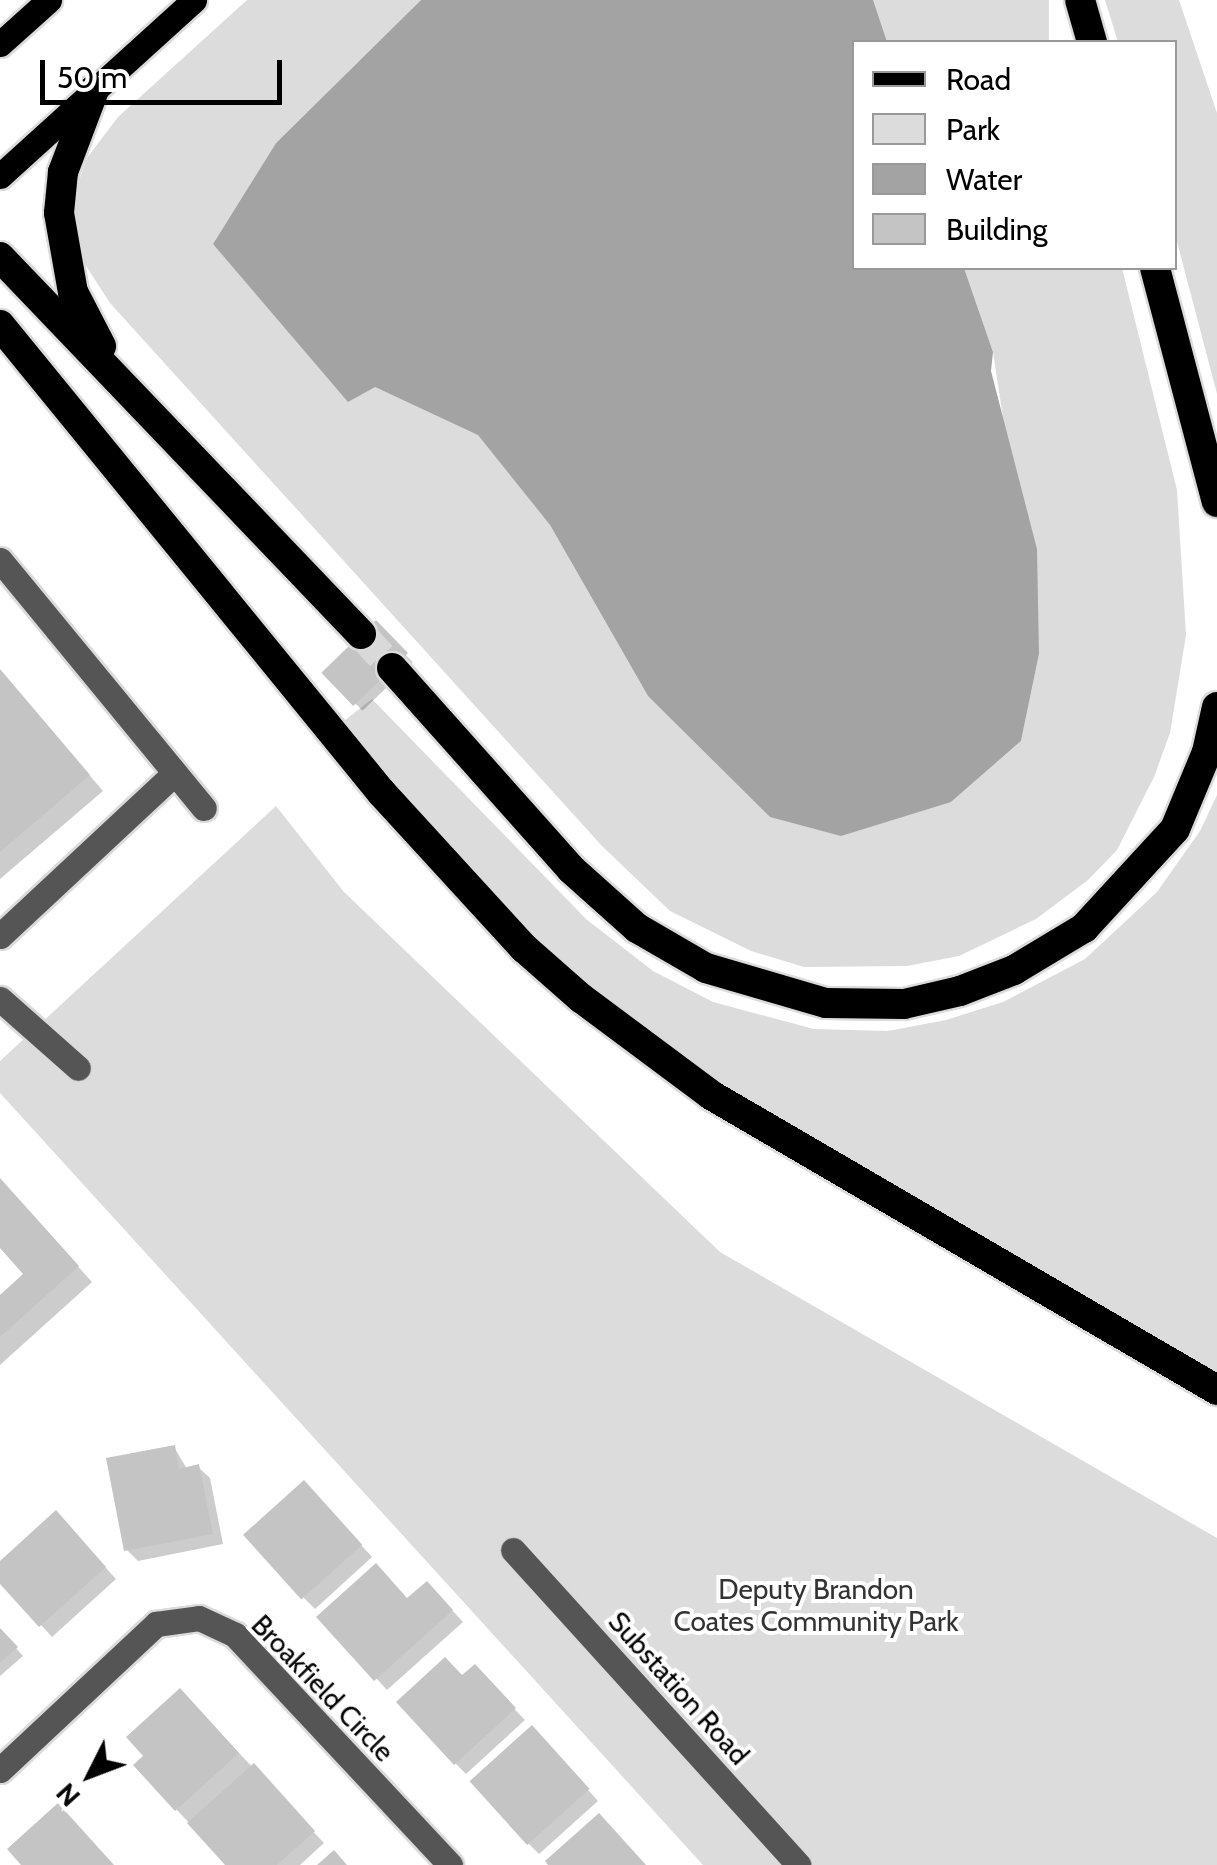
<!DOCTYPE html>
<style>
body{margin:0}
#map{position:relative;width:1217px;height:1865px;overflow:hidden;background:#fff;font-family:Cabin,sans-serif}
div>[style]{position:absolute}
.green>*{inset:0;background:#dcdcdc;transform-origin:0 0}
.water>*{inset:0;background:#a3a3a3}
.shadow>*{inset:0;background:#0003;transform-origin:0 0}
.building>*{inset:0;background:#c4c4c4;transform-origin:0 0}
.highway-tunnel>*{height:30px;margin-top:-15px;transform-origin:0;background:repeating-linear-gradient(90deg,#d9d9d9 0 30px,transparent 0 45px)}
.roads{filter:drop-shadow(2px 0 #dbdbdb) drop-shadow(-2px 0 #dbdbdb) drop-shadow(0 2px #dbdbdb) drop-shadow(0 -2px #dbdbdb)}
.minor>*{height:25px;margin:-12.5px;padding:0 12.5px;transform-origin:12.5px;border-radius:12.5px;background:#555}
.major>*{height:25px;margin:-12.5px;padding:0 12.5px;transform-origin:12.5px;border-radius:12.5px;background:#000}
.highway>*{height:30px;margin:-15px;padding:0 15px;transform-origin:15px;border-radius:15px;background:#000}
span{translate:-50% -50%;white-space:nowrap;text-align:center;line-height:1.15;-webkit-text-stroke:8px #fff;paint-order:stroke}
.park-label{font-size:28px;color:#333}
.street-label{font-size:28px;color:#000}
.legend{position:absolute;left:852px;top:40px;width:325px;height:230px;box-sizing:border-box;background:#fff;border:2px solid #999;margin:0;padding:12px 18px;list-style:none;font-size:30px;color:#000}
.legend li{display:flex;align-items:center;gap:20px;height:50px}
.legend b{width:50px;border:2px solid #999}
.north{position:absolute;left:40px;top:1725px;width:100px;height:100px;-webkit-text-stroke:8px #fff;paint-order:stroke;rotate:228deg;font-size:28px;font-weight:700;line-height:40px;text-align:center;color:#000}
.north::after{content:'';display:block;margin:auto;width:35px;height:45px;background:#000;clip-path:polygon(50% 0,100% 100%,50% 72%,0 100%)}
.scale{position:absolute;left:40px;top:60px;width:242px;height:45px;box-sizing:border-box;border:5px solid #000;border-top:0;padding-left:12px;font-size:30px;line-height:35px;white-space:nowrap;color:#000;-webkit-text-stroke:8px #fff;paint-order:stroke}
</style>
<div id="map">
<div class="green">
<i style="clip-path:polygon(247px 0,421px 0,276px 143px,213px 244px,375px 387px,478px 434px,550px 525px,648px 696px,951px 802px,1021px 741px,1039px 654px,993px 352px,964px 268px,1122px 268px,1177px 490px,1186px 635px,1170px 733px,1154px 777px,1117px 850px,1088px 880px,1036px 919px,959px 956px,907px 966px,804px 967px,751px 951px,670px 911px,602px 846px,110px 303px,79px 255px,73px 197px,87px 158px,118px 117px)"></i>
<i style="left:873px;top:0;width:176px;height:44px"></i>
<i style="clip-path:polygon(1105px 0,1179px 0,1217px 113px,1217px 394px,1175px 234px,1174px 42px,1118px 42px)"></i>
<i style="clip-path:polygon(372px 699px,586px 919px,653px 971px,713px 1002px,814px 1029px,888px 1031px,946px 1020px,1003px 1002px,1085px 959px,1157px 892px,1200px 831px,1217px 795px,1217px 1375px,751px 1104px,589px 989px,440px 838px,344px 721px)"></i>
<i style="clip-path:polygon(276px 806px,344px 892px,720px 1252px,1217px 1538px,1217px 1865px,703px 1865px,0 1093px,0 1061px)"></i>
</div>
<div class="water">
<i style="clip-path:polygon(421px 0,873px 0,887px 42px,854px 42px,854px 268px,964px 268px,993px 352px,991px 371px,1037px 549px,1039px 654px,1021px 741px,951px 802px,841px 836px,770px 817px,648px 696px,550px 525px,478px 435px,375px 387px,348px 402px,213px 244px,276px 143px)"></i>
</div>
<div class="shadow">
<i style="left:376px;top:624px;width:53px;height:70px;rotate:46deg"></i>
<i style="clip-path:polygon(0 670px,103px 791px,0 879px)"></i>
<i style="clip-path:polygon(0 1180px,92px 1282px,0 1365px,0 1299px,27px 1274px,0 1245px)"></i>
<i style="clip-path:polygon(174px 1447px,187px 1469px,198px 1467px,210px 1478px,223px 1544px,138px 1561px,127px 1550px)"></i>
<i style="clip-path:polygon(315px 1494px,372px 1557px,315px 1609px,304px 1598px)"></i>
<i style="clip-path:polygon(67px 1525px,116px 1579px,52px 1637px,0 1580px,0 1564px)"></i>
<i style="clip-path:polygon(438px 1595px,463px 1622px,387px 1690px,320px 1617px)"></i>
<i style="clip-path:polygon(0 1630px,23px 1656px,0 1676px)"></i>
<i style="clip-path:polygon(474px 1667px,525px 1720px,466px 1774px,455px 1763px,462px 1678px)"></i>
<i style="clip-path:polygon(191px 1702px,324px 1843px,300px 1865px,229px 1865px,176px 1809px)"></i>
<i style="clip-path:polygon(543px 1739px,598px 1801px,539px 1854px,528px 1843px)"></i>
</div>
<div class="building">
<i style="left:376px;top:620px;width:46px;height:76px;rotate:46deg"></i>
<i style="clip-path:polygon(0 669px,90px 775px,0 852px)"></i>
<i style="clip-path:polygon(0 1178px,79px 1266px,0 1337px,0 1295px,23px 1274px,0 1248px)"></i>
<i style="clip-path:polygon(175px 1445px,179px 1469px,199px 1464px,213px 1534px,124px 1551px,106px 1458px)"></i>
<i style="left:304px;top:1480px;width:87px;height:82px;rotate:48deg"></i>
<i style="clip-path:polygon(56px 1510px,106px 1567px,39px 1627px,0 1584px,0 1561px)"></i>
<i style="clip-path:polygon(376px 1563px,407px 1598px,427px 1581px,453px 1610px,374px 1681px,316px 1617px)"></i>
<i style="clip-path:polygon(0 1628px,18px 1647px,0 1663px)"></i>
<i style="clip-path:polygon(445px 1657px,462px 1675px,475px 1664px,516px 1708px,454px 1765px,396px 1702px)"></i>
<i style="clip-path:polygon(180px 1688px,239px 1753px,175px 1811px,133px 1765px,143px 1756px,126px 1737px)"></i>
<i style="left:532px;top:1725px;width:86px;height:84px;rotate:48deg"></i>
<i style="clip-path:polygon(254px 1763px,315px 1831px,277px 1865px,225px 1865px,187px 1823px)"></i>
<i style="clip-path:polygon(58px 1803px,114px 1865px,21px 1865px,7px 1849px)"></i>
<i style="clip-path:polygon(599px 1813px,646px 1865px,548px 1865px,545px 1861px)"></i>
<i style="clip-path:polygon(334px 1850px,347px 1865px,317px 1865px)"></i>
</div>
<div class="highway-tunnel">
<i style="left:361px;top:634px;width:46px;rotate:47.6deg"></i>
</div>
<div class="roads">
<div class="minor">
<i style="left:0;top:560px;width:321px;rotate:50.6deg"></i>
<i style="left:0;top:936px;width:239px;rotate:-43deg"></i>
<i style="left:0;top:999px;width:104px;rotate:41.5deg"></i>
<i style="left:513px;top:1550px;width:425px;rotate:47.8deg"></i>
<i style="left:0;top:1770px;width:214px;rotate:-43.1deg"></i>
<i style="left:156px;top:1624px;width:43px;rotate:-7.9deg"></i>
<i style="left:199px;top:1618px;width:40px;rotate:25deg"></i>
<i style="left:235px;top:1635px;width:315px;rotate:46.9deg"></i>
</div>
<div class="major">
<i style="left:0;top:44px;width:66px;rotate:-41.9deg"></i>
<i style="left:0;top:176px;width:262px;rotate:-42.2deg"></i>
</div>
<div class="highway">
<i style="left:1080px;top:0;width:44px;rotate:74.1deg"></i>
<i style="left:94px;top:90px;width:88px;rotate:110.7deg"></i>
<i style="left:63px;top:172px;width:41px;rotate:95.6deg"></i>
<i style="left:59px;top:213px;width:80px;rotate:80deg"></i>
<i style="left:73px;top:292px;width:61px;rotate:62.6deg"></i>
<i style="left:0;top:257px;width:522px;rotate:46.24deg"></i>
<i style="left:1155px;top:268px;width:242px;rotate:75.2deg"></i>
<i style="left:0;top:325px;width:603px;rotate:50.79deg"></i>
<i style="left:381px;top:792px;width:212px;rotate:47.5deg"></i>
<i style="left:524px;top:948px;width:76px;rotate:41.3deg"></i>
<i style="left:581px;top:998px;width:162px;rotate:36.7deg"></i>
<i style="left:711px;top:1095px;width:586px;rotate:30.24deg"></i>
<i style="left:392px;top:668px;width:269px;rotate:48.3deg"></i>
<i style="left:571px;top:869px;width:89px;rotate:41.8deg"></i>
<i style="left:637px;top:928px;width:80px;rotate:30.1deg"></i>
<i style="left:706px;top:968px;width:125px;rotate:16.3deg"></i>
<i style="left:826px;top:1003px;width:78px;rotate:0.7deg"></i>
<i style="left:904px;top:1004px;width:57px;rotate:-13.1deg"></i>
<i style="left:960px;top:991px;width:58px;rotate:-21.3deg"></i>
<i style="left:1014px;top:970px;width:82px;rotate:-31deg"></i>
<i style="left:1084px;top:928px;width:134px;rotate:-47.4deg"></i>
<i style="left:1175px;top:829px;width:83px;rotate:-67.4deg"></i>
<i style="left:1207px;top:752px;width:46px;rotate:-77.5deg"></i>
</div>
</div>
<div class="park-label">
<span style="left:816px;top:1605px">Deputy Brandon<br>Coates Community Park</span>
</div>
<div class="street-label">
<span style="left:323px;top:1688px;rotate:46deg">Broakfield Circle</span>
<span style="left:679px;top:1688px;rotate:48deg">Substation Road</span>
</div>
<ul class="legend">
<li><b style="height:12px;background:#000"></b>Road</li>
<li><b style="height:28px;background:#dcdcdc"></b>Park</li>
<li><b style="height:28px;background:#a3a3a3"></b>Water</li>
<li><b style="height:28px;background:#c4c4c4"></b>Building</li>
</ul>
<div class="north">N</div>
<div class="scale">50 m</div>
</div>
